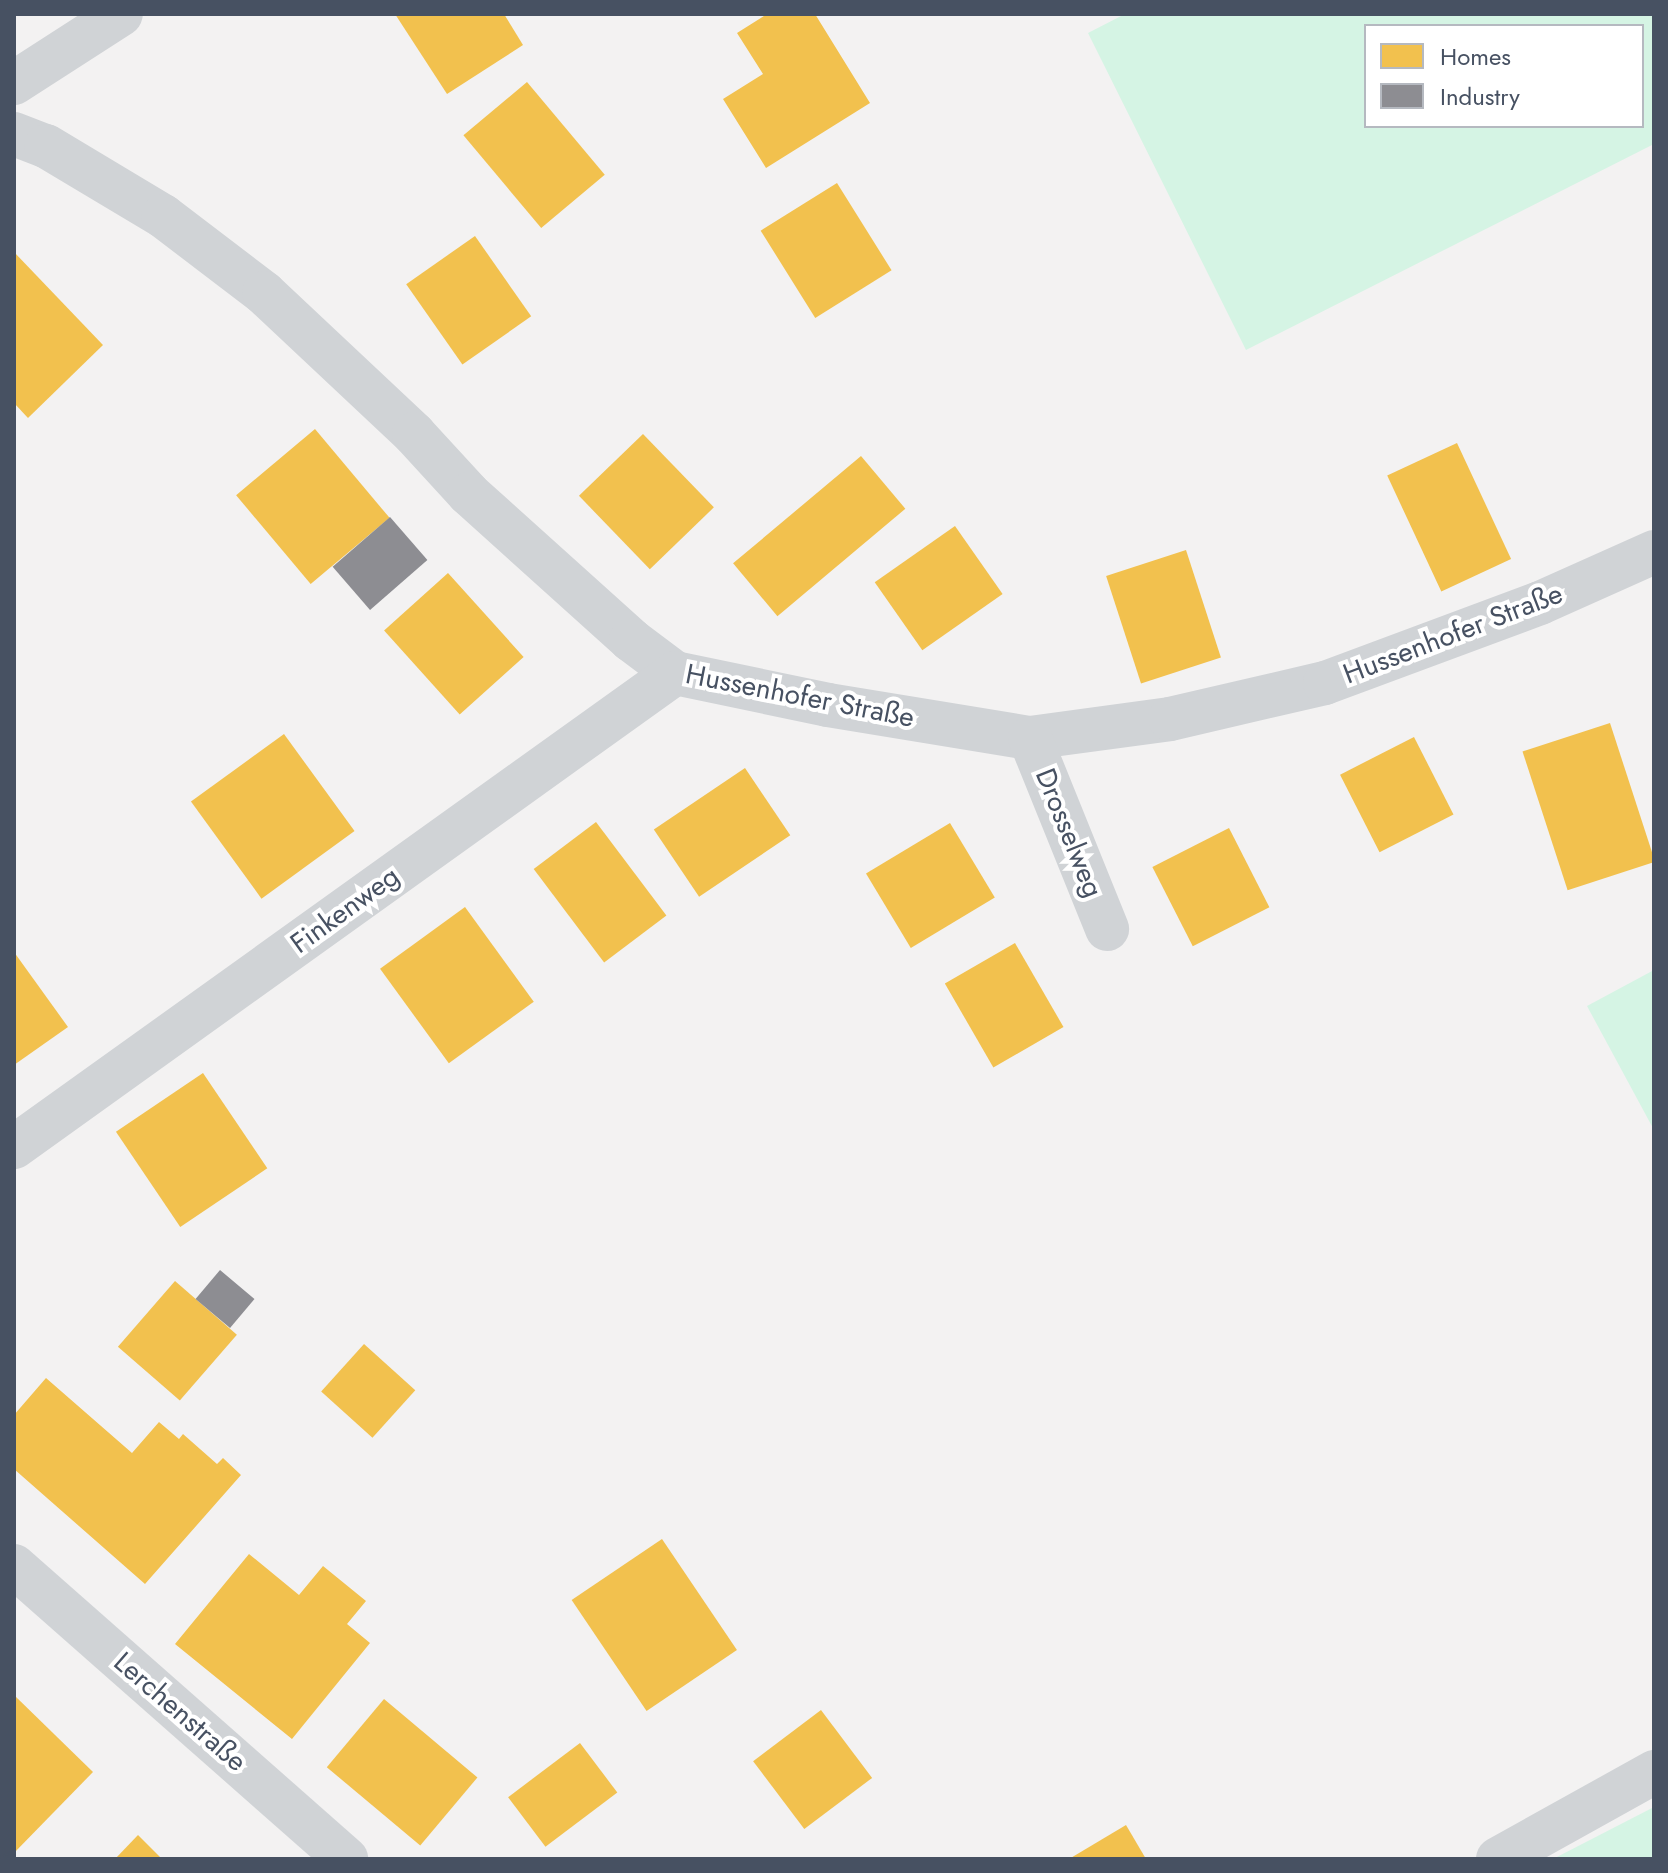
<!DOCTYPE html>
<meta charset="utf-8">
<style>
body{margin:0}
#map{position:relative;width:1668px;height:1873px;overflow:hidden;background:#f3f2f2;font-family:Jost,sans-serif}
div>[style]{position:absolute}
.green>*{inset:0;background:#d5f4e4}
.homes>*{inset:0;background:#f2c14e;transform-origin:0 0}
.industry>*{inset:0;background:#8d8d92;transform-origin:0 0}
.minor>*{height:44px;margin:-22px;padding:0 22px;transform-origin:22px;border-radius:22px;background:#d0d3d6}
span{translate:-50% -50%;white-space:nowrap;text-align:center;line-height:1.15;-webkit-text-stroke:8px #fff;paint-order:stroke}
.street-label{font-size:28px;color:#475162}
.frame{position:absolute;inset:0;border:16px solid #475162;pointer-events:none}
.legend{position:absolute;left:1364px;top:24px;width:280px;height:104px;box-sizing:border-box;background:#fff;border:2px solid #b5b9c0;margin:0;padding:10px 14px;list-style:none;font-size:24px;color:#475162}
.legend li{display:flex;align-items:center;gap:16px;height:40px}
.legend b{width:40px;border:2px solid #b5b9c0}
</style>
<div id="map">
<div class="green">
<i style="clip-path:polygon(evenodd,1125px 14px,1654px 14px,1654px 144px,1246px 350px,1088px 33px,1125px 14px,1366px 26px,1642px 26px,1642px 126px,1366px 126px,1366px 26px)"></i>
<i style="clip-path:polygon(1654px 970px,1654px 1130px,1587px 1006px)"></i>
<i style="clip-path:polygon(1654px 1807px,1654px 1859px,1553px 1859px)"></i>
</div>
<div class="homes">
<i style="clip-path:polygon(395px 14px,504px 14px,523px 45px,447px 94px)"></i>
<i style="clip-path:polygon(767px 14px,815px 14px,870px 103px,766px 168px,723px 99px,763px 74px,737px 33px)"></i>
<i style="left:527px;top:82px;width:121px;height:83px;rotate:50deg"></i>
<i style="left:837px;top:183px;width:103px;height:90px;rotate:58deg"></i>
<i style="left:475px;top:236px;width:98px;height:84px;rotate:55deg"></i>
<i style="clip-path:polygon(14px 252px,103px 345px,28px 418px,14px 403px)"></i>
<i style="left:315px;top:429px;width:116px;height:103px;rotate:50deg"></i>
<i style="left:643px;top:434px;width:102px;height:89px;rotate:46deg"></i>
<i style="left:1457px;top:443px;width:128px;height:77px;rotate:65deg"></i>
<i style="left:861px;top:456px;width:69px;height:167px;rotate:50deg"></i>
<i style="left:955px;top:526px;width:83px;height:98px;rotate:55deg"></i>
<i style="left:1186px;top:550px;width:113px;height:84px;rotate:72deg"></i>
<i style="left:448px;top:573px;width:113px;height:86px;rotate:48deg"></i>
<i style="left:1610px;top:723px;width:146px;height:92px;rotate:72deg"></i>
<i style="left:284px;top:734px;width:120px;height:115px;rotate:54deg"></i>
<i style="left:1414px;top:737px;width:87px;height:83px;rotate:63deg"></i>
<i style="left:745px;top:768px;width:81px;height:110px;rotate:56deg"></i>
<i style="left:596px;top:822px;width:117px;height:78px;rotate:53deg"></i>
<i style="left:950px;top:823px;width:87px;height:98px;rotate:59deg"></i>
<i style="left:1229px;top:828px;width:89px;height:86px;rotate:63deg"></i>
<i style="left:465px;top:907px;width:117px;height:105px;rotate:54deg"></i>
<i style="left:1015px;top:943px;width:97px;height:81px;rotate:60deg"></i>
<i style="clip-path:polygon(14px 952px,68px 1027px,14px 1065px)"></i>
<i style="left:203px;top:1073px;width:115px;height:105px;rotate:56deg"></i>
<i style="left:175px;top:1281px;width:82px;height:87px;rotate:41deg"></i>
<i style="left:364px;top:1344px;width:69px;height:64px;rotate:42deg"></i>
<i style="clip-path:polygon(46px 1378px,132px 1453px,159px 1422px,179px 1439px,183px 1434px,217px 1464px,223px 1458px,241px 1475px,145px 1584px,14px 1469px,14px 1415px)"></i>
<i style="left:662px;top:1539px;width:134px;height:109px;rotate:56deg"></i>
<i style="clip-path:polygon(249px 1554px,299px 1595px,323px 1566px,366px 1601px,347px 1624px,370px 1643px,292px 1739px,175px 1644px)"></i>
<i style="clip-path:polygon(14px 1695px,93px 1772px,14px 1853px)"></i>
<i style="left:384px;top:1699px;width:122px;height:89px;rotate:40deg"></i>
<i style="left:821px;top:1710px;width:85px;height:85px;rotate:53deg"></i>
<i style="left:580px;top:1743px;width:62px;height:90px;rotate:53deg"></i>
<i style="clip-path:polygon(1126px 1825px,1146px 1859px,1069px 1859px)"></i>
<i style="clip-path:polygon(138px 1835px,162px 1859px,115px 1859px)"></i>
</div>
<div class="industry">
<i style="left:390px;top:517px;width:57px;height:76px;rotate:49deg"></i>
<i style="left:220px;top:1270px;width:45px;height:38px;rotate:40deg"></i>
</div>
<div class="minor">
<i style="left:14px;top:83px;width:127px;rotate:-32.8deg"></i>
<i style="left:14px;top:134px;width:34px;rotate:21deg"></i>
<i style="left:46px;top:146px;width:136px;rotate:30.9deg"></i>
<i style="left:163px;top:216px;width:127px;rotate:37.3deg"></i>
<i style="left:264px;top:293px;width:206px;rotate:43.2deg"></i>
<i style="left:414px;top:434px;width:81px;rotate:47.5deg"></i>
<i style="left:469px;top:494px;width:218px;rotate:42deg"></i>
<i style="left:631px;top:640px;width:55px;rotate:36.9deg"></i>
<i style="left:675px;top:673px;width:156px;rotate:11.8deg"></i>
<i style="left:828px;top:705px;width:205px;rotate:9.3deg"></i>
<i style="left:1030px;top:738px;width:141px;rotate:-7.7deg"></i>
<i style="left:1170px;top:719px;width:159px;rotate:-13.1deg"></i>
<i style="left:1325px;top:683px;width:229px;rotate:-20.4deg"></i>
<i style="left:1540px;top:603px;width:125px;rotate:-24.1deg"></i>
<i style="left:1030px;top:738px;width:206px;rotate:68deg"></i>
<i style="left:14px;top:1147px;width:813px;rotate:-35.64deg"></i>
<i style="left:14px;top:1566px;width:443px;rotate:41.4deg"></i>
<i style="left:1498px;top:1859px;width:179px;rotate:-29.1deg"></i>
</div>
<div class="street-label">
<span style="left:1453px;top:634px;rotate:-21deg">Hussenhofer Straße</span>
<span style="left:800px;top:696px;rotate:11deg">Hussenhofer Straße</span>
<span style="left:1069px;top:833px;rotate:68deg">Drosselweg</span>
<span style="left:345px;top:910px;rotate:-36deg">Finkenweg</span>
<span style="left:180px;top:1712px;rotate:41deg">Lerchenstraße</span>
</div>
<div class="frame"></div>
<ul class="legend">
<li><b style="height:22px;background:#f2c14e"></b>Homes</li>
<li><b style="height:22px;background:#8d8d92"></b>Industry</li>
</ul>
</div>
